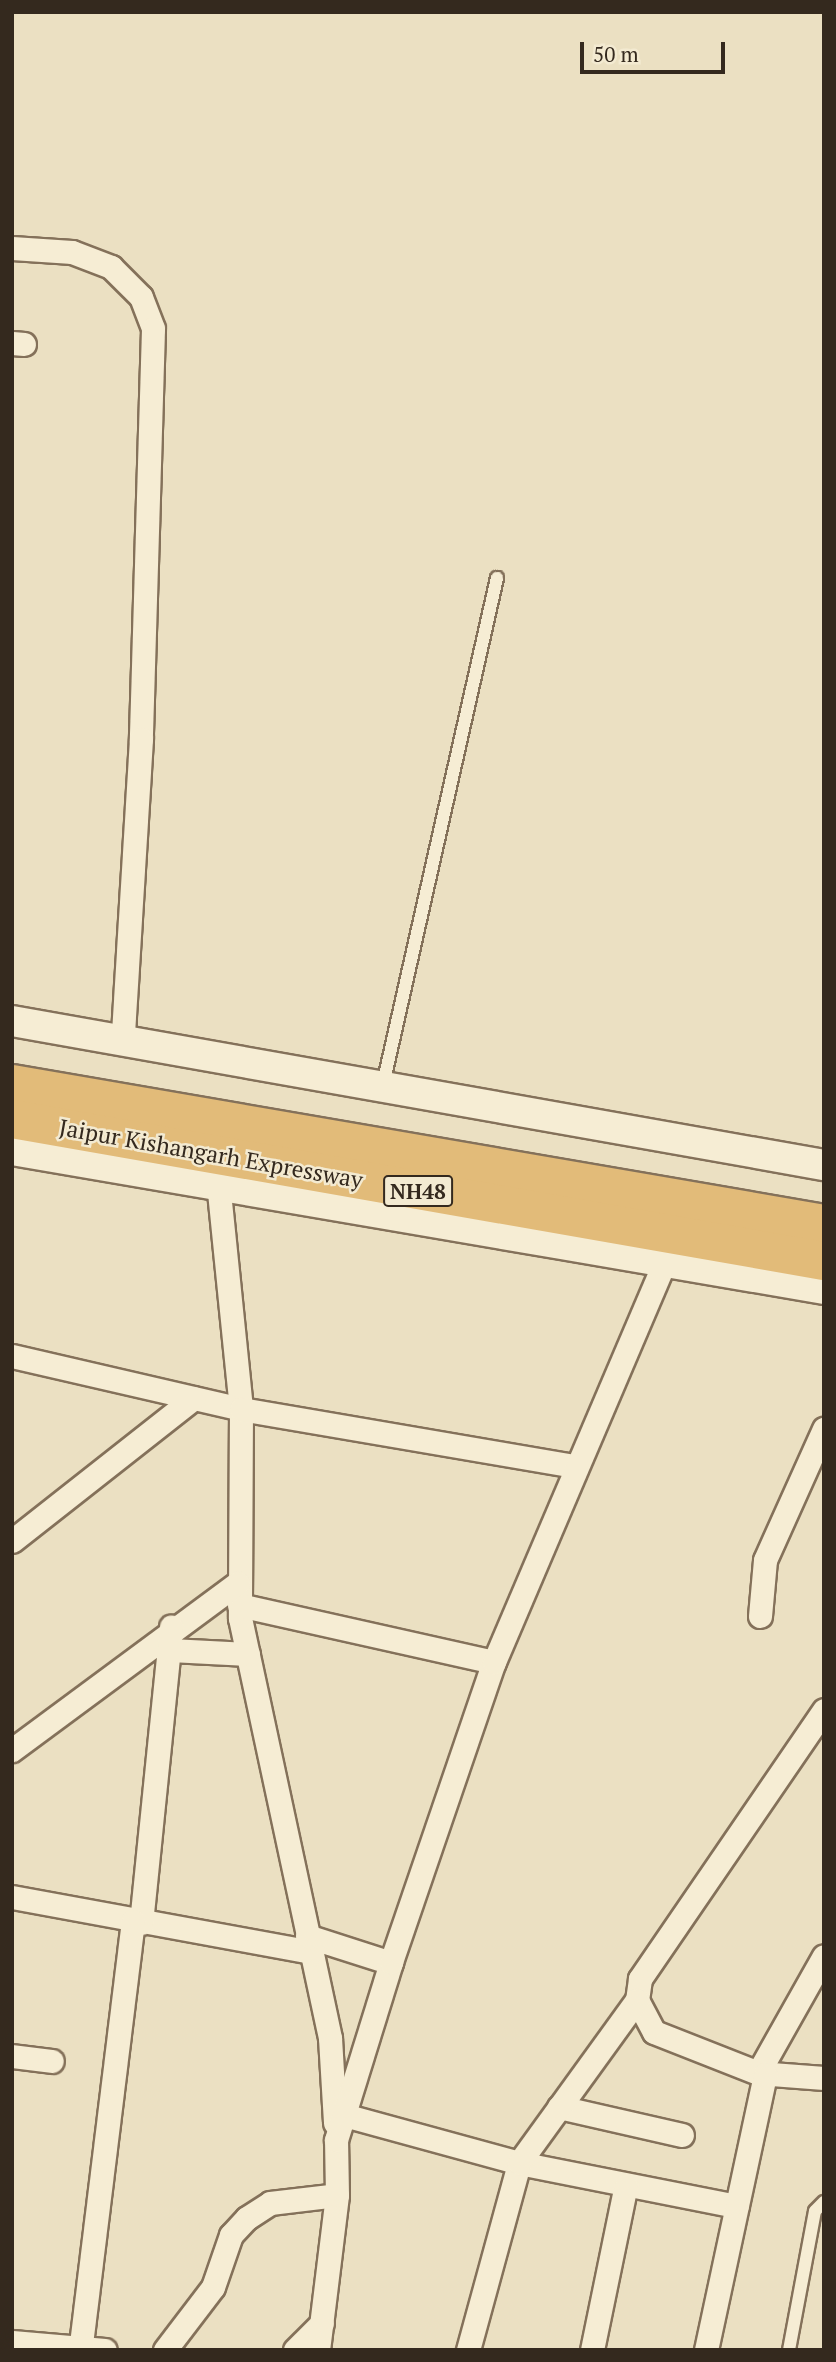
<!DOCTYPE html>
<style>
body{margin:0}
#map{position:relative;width:836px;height:2362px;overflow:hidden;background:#ebe0c2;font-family:"PT Serif",serif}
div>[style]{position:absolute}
.roads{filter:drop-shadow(2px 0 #84715a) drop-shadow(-2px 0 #84715a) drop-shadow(0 2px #84715a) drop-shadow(0 -2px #84715a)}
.service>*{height:12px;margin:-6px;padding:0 6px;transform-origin:6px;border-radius:6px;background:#f6edd4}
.minor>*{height:23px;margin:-11.5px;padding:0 11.5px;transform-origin:11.5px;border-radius:11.5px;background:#f6edd4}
.tertiary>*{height:30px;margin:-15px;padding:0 15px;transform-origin:15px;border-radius:15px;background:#f6edd4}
.trunk>*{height:38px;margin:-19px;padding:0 19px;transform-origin:19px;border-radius:19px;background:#e2bb79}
span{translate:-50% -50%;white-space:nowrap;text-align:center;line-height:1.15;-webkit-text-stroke:5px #f3ead1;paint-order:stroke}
.shield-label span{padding:2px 5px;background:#f3ead1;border:2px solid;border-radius:5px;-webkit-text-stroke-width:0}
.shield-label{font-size:21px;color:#34291e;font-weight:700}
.street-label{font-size:23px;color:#34291e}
.frame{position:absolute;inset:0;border:14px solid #34291e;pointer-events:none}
.scale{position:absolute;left:580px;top:42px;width:145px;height:32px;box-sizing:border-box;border:4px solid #34291e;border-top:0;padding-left:9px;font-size:21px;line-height:24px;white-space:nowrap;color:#34291e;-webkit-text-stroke:5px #f3ead1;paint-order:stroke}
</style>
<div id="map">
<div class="roads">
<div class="service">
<i style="left:382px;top:1089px;width:524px;rotate:-77.32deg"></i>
<i style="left:789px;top:2350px;width:141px;rotate:-79.4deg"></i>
<i style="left:815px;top:2211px;width:13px;rotate:-45deg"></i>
</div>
<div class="minor">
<i style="left:12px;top:248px;width:60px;rotate:3.8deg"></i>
<i style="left:72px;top:252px;width:42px;rotate:21deg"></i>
<i style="left:111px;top:267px;width:42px;rotate:45deg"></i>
<i style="left:141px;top:297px;width:34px;rotate:69deg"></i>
<i style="left:153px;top:329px;width:410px;rotate:91.7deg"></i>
<i style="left:141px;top:739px;width:299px;rotate:93.5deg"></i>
<i style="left:12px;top:343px;width:12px;rotate:5deg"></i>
<i style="left:218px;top:1182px;width:228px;rotate:84.2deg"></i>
<i style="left:241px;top:1409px;width:209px;rotate:90.3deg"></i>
<i style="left:240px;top:1618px;width:430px;rotate:77.9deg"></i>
<i style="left:330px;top:2038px;width:85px;rotate:86.6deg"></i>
<i style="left:12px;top:1356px;width:235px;rotate:13deg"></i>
<i style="left:241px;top:1409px;width:340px;rotate:9.7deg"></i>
<i style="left:12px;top:1541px;width:231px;rotate:-38.2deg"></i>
<i style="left:239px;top:1605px;width:261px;rotate:12.6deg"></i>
<i style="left:760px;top:1616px;width:56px;rotate:-84.9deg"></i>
<i style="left:765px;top:1560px;width:144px;rotate:-65.8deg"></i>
<i style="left:170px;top:1650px;width:78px;rotate:2.9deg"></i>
<i style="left:824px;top:1710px;width:326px;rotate:124.4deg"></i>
<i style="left:640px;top:1979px;width:21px;rotate:98deg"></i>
<i style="left:637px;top:2000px;width:36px;rotate:62deg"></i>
<i style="left:654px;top:2032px;width:112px;rotate:21.5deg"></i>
<i style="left:758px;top:2073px;width:66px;rotate:4.3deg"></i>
<i style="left:12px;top:1750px;width:281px;rotate:-36.5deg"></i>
<i style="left:12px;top:1897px;width:304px;rotate:10.4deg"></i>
<i style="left:141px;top:1923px;width:298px;rotate:-84.2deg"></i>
<i style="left:307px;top:1936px;width:88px;rotate:17.8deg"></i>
<i style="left:12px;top:2056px;width:40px;rotate:7.1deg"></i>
<i style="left:758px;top:2073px;width:134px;rotate:-60.6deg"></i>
<i style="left:559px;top:2107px;width:126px;rotate:12.8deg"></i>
<i style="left:344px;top:2115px;width:181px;rotate:15.3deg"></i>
<i style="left:519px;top:2163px;width:222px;rotate:11.2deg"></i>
<i style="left:12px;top:2342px;width:93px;rotate:4.9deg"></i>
<i style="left:81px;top:2344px;width:426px;rotate:-83deg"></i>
<i style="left:165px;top:2350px;width:79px;rotate:-52.7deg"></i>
<i style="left:213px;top:2287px;width:55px;rotate:-70.9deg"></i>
<i style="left:231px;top:2235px;width:23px;rotate:-47deg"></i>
<i style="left:247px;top:2218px;width:27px;rotate:-33deg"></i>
<i style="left:270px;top:2203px;width:67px;rotate:-6.8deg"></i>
<i style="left:295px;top:2350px;width:38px;rotate:-45deg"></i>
<i style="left:318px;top:2350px;width:156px;rotate:-83deg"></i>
<i style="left:337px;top:2195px;width:55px;rotate:-91deg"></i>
<i style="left:336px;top:2140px;width:186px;rotate:-72.8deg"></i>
<i style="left:391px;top:1962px;width:317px;rotate:-71.1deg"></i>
<i style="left:494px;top:1662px;width:435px;rotate:-66.9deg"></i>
<i style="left:468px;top:2350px;width:194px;rotate:-74.7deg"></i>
<i style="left:519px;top:2163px;width:201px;rotate:-54.1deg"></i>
<i style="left:592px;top:2350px;width:168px;rotate:-78.4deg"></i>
<i style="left:706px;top:2350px;width:282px;rotate:-77.9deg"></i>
</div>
<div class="tertiary">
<i style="left:12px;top:1021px;width:825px;rotate:10.06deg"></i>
<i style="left:12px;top:1150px;width:824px;rotate:9.71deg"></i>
</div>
<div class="trunk">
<i style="left:12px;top:1084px;width:824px;rotate:9.78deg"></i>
<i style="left:12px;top:1119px;width:824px;rotate:9.92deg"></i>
</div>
</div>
<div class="shield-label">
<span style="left:418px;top:1191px">NH48</span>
</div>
<div class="street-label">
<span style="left:211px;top:1154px;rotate:10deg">Jaipur Kishangarh Expressway</span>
</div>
<div class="frame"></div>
<div class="scale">50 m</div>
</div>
